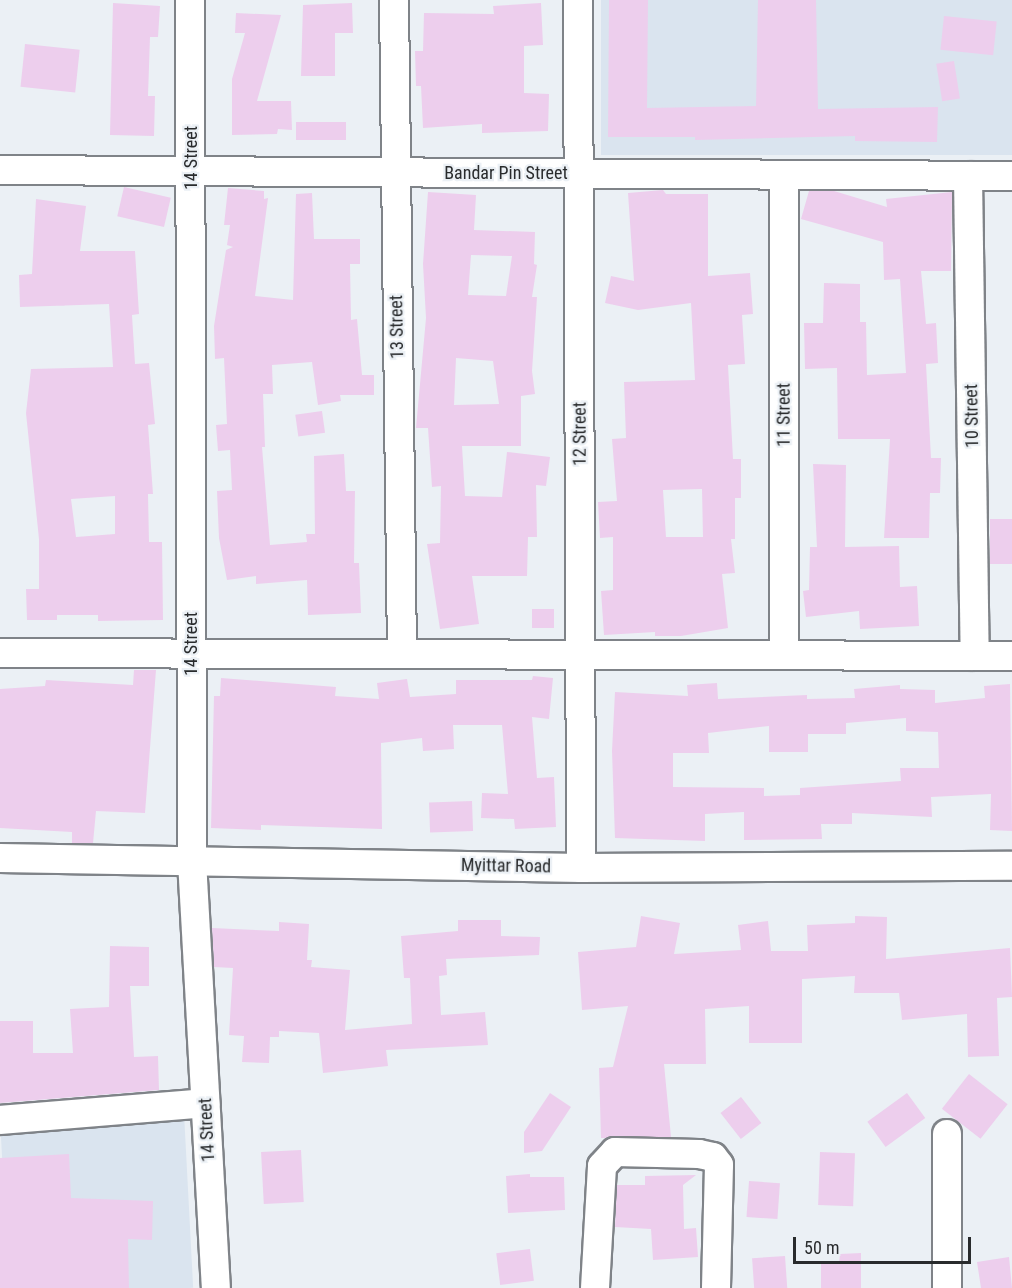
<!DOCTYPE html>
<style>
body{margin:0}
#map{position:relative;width:1012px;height:1288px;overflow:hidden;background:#ebf0f5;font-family:"Roboto Condensed",sans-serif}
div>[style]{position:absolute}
.built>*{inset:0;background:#dae4ef;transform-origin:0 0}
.building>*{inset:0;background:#edceed;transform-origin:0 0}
.roads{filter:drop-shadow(2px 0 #7f8388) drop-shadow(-2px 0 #7f8388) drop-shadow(0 2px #7f8388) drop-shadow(0 -2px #7f8388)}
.minor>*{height:28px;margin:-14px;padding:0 14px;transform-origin:14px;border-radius:14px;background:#fff}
span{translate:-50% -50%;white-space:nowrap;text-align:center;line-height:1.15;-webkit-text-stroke:4.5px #ebf0f5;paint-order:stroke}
.street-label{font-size:18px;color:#292b2d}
.scale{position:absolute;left:793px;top:1237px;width:178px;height:27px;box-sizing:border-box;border:3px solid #292b2d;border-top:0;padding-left:8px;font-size:18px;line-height:21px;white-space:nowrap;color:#292b2d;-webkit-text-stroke:4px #ebf0f5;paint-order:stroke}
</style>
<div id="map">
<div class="built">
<i style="left:601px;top:0;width:411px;height:155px"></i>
<i style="left:184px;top:1113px;width:175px;height:184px;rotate:87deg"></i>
</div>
<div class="building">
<i style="clip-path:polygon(609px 0,648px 0,647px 108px,756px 106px,758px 0,816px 0,818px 109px,938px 107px,937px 142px,855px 141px,855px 136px,695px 140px,695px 137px,608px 137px)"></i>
<i style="clip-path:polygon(113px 3px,160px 6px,158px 37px,150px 37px,148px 96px,155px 96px,154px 136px,110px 135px)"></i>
<i style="clip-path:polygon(352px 3px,353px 33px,335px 33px,335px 76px,301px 76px,303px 5px)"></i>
<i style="clip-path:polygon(541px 3px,543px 45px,524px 46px,524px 93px,549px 94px,548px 131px,482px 133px,482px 124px,423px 128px,421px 86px,416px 86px,415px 51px,423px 51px,424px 13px,494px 14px,493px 6px)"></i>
<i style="clip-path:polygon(236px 13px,281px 15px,257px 101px,291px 101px,292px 130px,278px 129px,277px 134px,232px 135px,232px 79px,245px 33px,235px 33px)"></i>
<i style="left:944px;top:16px;width:53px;height:34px;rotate:6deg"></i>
<i style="left:25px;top:44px;width:55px;height:43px;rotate:6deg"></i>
<i style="left:954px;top:61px;width:38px;height:18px;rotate:81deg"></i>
<i style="left:346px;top:122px;width:18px;height:50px;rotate:90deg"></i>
<i style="left:124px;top:187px;width:48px;height:30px;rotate:13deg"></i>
<i style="clip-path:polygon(228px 188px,264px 191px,264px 199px,268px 198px,255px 296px,293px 300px,296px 194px,312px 193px,314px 239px,360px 239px,360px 264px,350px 264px,351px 320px,357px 319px,362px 375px,374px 375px,374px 395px,340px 395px,341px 401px,318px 405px,312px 362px,272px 365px,273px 394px,263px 394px,265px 447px,262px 447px,270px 545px,307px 542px,306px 534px,315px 534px,314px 456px,344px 454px,346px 491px,355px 491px,354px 563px,359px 563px,361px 613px,308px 615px,307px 580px,256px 584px,256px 576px,227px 580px,219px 538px,217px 491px,232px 490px,230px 450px,218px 451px,216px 425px,227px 424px,224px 358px,215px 359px,214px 326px,226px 250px,233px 247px,227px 245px,230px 225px,224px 225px)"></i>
<i style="clip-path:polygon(evenodd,663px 190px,666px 194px,708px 194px,708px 276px,750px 273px,753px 314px,742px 315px,745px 364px,728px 365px,733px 459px,741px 459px,741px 498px,735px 498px,735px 539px,731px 539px,735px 573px,722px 574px,728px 628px,681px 636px,655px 636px,655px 632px,604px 635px,601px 591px,613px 590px,613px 537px,600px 538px,598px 502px,617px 501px,612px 439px,626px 438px,624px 382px,695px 380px,691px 303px,638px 310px,605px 303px,611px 276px,634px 281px,628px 193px,663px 190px,702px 489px,703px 537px,666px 537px,663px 490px,702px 489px)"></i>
<i style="clip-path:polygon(809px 191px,834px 191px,887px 207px,886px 199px,952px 192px,951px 271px,921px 271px,926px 324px,936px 323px,938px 363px,926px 364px,931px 458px,941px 458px,940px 493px,930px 493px,929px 538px,884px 538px,890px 439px,838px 439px,837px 368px,805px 369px,804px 323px,823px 323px,824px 283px,860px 284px,860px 322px,866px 322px,867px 375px,906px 373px,900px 279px,884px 280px,883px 242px,801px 219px)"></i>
<i style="clip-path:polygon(evenodd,428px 192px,476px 195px,474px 230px,535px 232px,534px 264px,537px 265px,532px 297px,537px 297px,532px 371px,535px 394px,521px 396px,521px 446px,462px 446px,465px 496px,502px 497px,507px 452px,550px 457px,546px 486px,536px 485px,537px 537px,528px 537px,527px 576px,472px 576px,479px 624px,440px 629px,427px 544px,440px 543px,441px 486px,432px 487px,428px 428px,416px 428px,426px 318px,423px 264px,428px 192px,471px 255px,512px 256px,506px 296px,468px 295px,471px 255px,428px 192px,456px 358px,493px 361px,499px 404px,454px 405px,456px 358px)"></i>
<i style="clip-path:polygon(evenodd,36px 199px,86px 206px,80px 251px,135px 251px,139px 314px,132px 315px,135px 364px,149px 363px,155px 424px,148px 425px,153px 494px,148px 494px,149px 542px,162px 542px,163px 620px,98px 621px,98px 615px,57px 615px,57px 620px,27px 620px,26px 589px,39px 589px,39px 539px,26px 413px,31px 369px,113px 367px,109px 304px,20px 307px,19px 275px,32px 274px,36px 199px,115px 496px,115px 534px,76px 537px,71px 499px,115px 496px)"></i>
<i style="left:322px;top:411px;width:22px;height:27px;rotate:82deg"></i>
<i style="clip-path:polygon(813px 464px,846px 465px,845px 547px,899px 546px,900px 587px,917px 586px,919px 626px,860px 629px,859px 611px,806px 617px,803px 591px,809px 590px,810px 547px,817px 547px)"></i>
<i style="left:1012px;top:519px;width:45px;height:22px;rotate:90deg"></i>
<i style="left:554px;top:609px;width:19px;height:22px;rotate:90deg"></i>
<i style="clip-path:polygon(134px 670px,156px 670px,145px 813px,96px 811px,93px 843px,72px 843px,72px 832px,0 828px,0 689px,45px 686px,46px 680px,133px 685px)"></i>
<i style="clip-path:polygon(533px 676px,553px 678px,549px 719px,532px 717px,537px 778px,554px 777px,556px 827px,515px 829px,514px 819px,481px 818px,482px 793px,508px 794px,502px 725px,453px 725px,454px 749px,423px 751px,422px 738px,381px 743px,382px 829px,261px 825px,261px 830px,211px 828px,214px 696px,220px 696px,221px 678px,336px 687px,335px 696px,379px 699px,377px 683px,407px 679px,410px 697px,456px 694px,456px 680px,532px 680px)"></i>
<i style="clip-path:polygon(evenodd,717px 683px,718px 699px,807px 695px,807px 699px,855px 698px,854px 689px,900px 685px,900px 689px,935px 690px,935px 703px,985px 698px,984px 686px,1010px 684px,1012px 831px,990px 830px,991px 794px,931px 797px,932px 817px,852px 813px,852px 824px,821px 824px,822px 839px,744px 840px,744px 812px,705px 814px,705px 841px,615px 838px,612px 751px,615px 692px,688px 696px,687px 685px,717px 683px,906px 718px,906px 731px,938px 732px,939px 768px,900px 768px,901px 781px,800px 788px,800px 795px,764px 796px,764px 788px,673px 787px,673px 753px,709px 753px,708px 733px,769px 726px,769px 752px,808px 752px,808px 734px,846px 734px,846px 723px,906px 718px)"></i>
<i style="left:472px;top:801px;width:30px;height:43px;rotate:88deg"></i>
<i style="clip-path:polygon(641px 916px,680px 923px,674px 954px,741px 950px,738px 925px,768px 921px,771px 951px,808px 951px,807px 925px,855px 923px,855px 916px,887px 917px,886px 959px,1010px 948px,1012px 997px,997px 998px,999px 1056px,968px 1057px,967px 1014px,902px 1020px,899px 993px,854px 993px,855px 976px,802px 979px,802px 1043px,749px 1043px,749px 1006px,705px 1009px,706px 1064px,664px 1064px,671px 1137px,601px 1138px,599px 1068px,613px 1067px,628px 1006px,582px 1010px,578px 952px,636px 947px)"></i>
<i style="clip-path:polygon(458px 920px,501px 920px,501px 936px,540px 937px,539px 955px,446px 959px,447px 975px,439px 976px,441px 1015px,485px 1012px,488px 1045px,386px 1050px,388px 1066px,323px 1073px,319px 1033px,279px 1031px,279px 1037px,270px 1037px,269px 1063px,242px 1062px,244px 1036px,229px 1035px,233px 968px,214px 967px,212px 928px,279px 931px,279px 922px,309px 924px,307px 960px,312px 960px,311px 967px,350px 970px,345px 1030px,412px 1024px,410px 978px,404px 978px,401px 936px,458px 931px)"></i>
<i style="clip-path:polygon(110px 946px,149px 947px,149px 986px,130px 986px,134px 1057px,158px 1056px,159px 1090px,0 1103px,0 1021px,33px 1021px,33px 1053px,73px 1053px,70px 1009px,109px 1007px)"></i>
<i style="left:969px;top:1074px;width:49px;height:44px;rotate:38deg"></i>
<i style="clip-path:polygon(550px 1093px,571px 1107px,542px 1151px,524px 1153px,524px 1132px)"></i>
<i style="left:907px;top:1093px;width:31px;height:49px;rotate:54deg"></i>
<i style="left:741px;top:1097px;width:33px;height:26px;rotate:52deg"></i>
<i style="left:301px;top:1150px;width:52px;height:40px;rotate:87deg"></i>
<i style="left:820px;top:1152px;width:35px;height:53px;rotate:2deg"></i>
<i style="clip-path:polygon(69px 1154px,71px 1198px,153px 1201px,152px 1240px,128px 1239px,129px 1288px,0 1288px,0 1158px)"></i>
<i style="clip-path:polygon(530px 1174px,530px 1177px,564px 1177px,565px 1210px,508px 1213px,506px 1176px)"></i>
<i style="clip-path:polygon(696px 1175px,683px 1185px,684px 1229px,696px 1228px,698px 1257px,653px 1260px,651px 1229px,615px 1227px,617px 1185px,645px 1185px,645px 1176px)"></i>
<i style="left:749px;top:1181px;width:31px;height:36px;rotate:4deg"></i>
<i style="left:530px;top:1249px;width:32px;height:34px;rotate:83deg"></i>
<i style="clip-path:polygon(861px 1253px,861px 1288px,821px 1288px,821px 1263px,839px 1263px,840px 1254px)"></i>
<i style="left:785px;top:1256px;width:32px;height:33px;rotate:86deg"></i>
<i style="clip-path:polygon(1009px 1257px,1012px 1288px,981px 1288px,977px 1262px)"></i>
</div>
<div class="roads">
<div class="minor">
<i style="left:190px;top:0;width:861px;rotate:89.87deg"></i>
<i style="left:192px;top:861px;width:428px;rotate:86.8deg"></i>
<i style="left:394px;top:0;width:654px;rotate:89.3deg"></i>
<i style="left:578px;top:0;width:868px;rotate:89.8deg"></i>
<i style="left:0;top:170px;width:1012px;rotate:0.34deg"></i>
<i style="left:784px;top:175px;width:480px;rotate:90deg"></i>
<i style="left:968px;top:176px;width:480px;rotate:89.2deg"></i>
<i style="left:0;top:653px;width:1012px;rotate:0.17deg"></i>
<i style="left:0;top:858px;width:581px;rotate:0.99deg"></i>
<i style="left:581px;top:868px;width:431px;rotate:-0.3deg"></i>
<i style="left:0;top:1120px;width:206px;rotate:-4.7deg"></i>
<i style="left:595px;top:1288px;width:122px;rotate:-86.7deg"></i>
<i style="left:602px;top:1166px;width:19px;rotate:-47deg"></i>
<i style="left:615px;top:1152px;width:84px;rotate:1.4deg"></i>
<i style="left:699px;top:1154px;width:14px;rotate:12deg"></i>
<i style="left:713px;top:1157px;width:10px;rotate:53deg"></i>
<i style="left:719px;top:1165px;width:123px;rotate:91.4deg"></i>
<i style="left:947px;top:1288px;width:154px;rotate:-90deg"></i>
</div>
</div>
<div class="street-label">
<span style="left:191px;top:158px;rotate:-90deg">14 Street</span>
<span style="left:506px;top:173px">Bandar Pin Street</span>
<span style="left:397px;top:327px;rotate:-91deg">13 Street</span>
<span style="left:784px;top:415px;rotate:-90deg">11 Street</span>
<span style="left:972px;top:416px;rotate:-91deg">10 Street</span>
<span style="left:580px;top:434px;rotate:-90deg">12 Street</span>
<span style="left:191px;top:644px;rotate:-90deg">14 Street</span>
<span style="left:506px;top:866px;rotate:1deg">Myittar Road</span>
<span style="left:207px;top:1130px;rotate:-93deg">14 Street</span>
</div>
<div class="scale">50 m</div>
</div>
